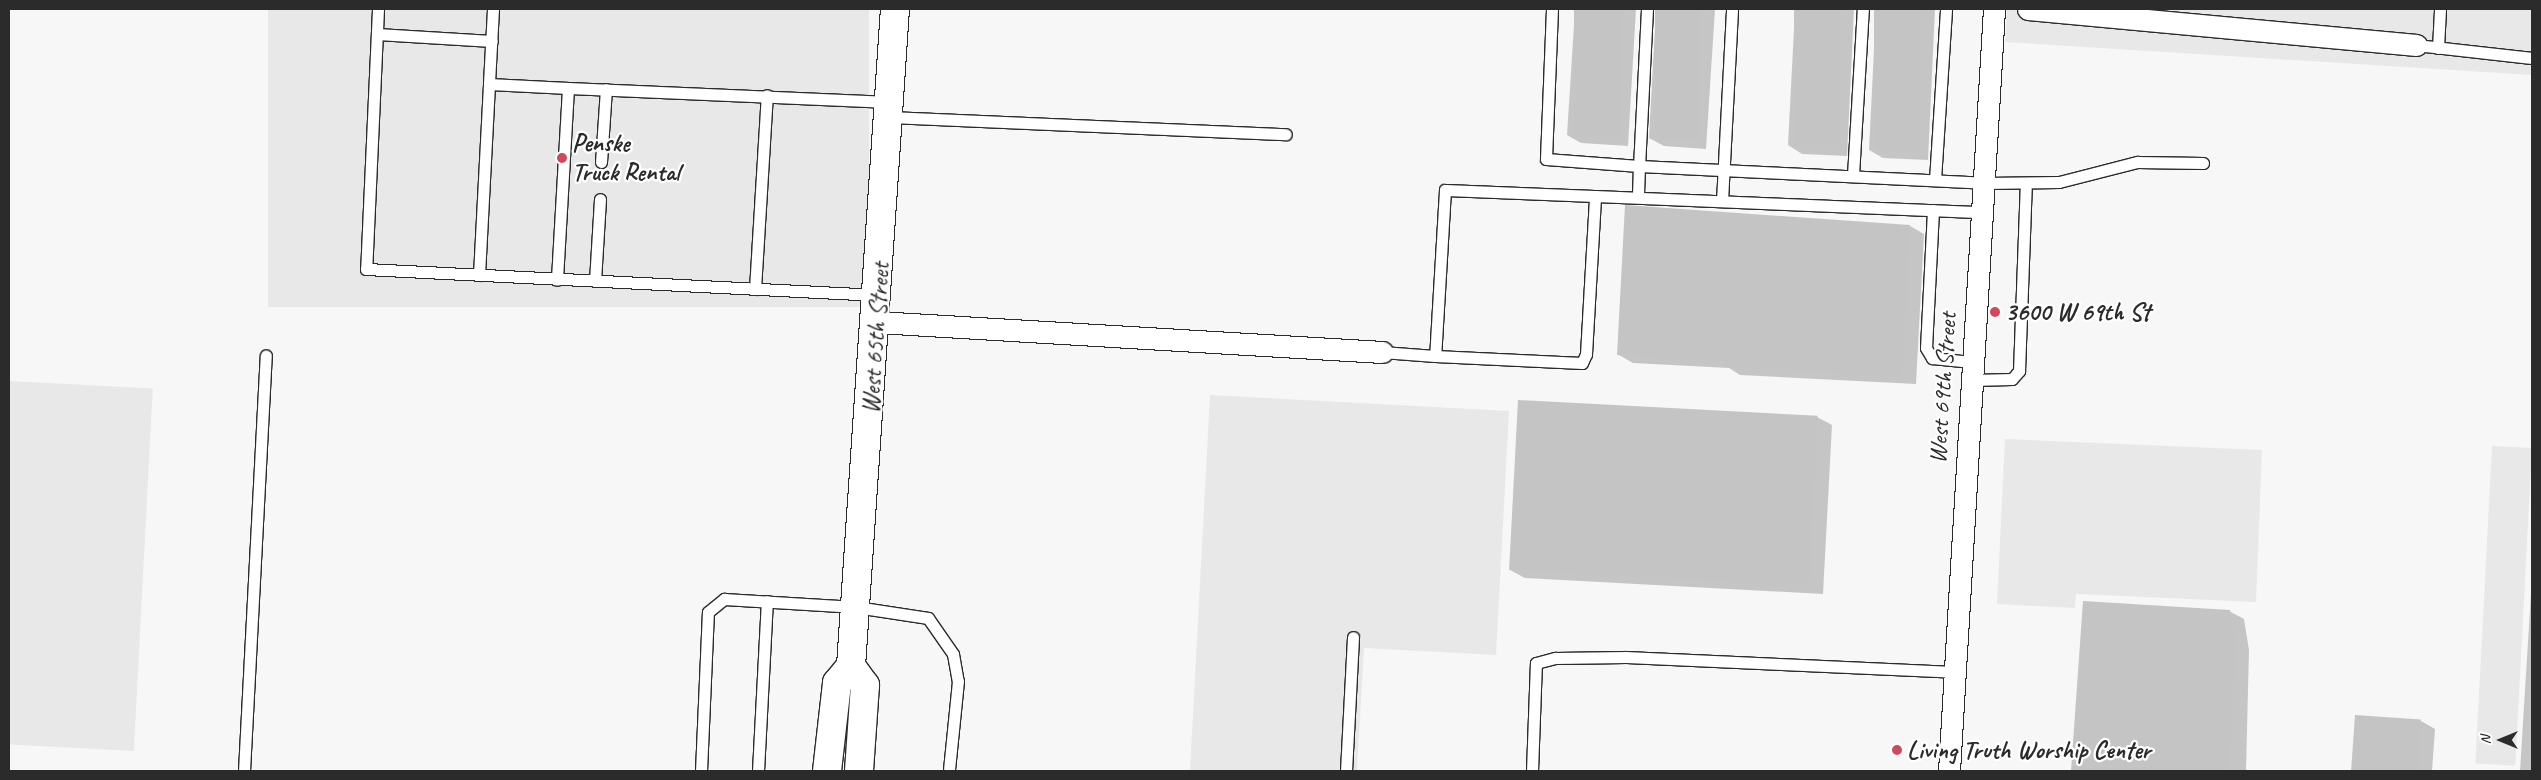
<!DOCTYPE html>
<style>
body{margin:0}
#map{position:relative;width:2541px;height:780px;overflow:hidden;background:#f7f7f7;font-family:Caveat,sans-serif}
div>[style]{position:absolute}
.built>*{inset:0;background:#e8e8e8;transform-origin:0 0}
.shadow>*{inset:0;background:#0003}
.building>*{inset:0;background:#c4c4c4;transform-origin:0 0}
.roads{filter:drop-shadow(1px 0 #2b2b2b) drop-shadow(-1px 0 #2b2b2b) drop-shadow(0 1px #2b2b2b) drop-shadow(0 -1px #2b2b2b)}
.service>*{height:11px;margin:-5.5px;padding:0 5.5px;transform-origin:5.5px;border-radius:5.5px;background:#fff}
.minor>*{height:21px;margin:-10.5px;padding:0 10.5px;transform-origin:10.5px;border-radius:10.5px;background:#fff}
.secondary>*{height:28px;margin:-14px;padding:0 14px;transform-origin:14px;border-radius:14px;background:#fff}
.dots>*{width:14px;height:14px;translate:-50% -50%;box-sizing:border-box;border:2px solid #fff;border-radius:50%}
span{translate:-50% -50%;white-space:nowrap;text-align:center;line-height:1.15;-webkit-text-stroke:4.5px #fff;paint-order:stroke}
.poi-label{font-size:25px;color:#2b2b2b;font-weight:700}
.left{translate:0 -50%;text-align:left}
.street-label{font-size:25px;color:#2b2b2b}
.frame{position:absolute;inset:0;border:10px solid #2b2b2b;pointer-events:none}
.north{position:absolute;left:2476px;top:715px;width:50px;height:50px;-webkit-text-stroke:4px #fff;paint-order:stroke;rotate:270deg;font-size:14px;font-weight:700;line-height:20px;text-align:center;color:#2b2b2b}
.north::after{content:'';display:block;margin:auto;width:18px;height:22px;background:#2b2b2b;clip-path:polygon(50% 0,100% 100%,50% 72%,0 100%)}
</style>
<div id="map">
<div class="built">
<i style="left:268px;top:9px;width:601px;height:298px"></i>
<i style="clip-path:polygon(2007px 9px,2532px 9px,2532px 75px,2005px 42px)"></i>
<i style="left:9px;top:381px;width:144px;height:363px;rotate:3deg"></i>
<i style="clip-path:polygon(1210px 395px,1509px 411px,1496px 655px,1364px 648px,1357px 771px,1190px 771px)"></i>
<i style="clip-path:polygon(2005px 439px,2262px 450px,2256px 602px,2076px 594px,2075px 608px,1997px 604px)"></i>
<i style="left:2492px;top:446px;width:40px;height:318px;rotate:3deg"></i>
</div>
<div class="shadow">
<i style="clip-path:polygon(1575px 9px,1636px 9px,1628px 146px,1581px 143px,1567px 135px)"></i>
<i style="clip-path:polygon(1656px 9px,1715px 9px,1706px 149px,1664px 146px,1649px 138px)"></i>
<i style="clip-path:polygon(1795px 9px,1854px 9px,1847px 156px,1802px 154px,1788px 145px)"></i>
<i style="clip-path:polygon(1876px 9px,1935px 9px,1928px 160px,1883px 158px,1869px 150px)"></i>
<i style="clip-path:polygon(1627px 206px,1910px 226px,1924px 234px,1916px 384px,1740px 375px,1729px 368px,1633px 363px,1619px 355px)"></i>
<i style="clip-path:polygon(1817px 417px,1832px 425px,1823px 594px,1525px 578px,1510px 570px)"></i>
<i style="clip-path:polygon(2532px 577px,2532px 771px,2520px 771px)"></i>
<i style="clip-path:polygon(2084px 602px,2229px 611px,2244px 619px,2249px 650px,2246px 771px,2073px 771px)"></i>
<i style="clip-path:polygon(2356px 717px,2421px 721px,2435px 729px,2432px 771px,2353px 771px)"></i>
</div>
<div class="building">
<i style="left:1574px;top:9px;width:48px;height:127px"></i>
<i style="left:1655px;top:9px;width:45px;height:130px"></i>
<i style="left:1794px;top:9px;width:46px;height:137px"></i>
<i style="left:1874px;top:9px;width:47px;height:141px"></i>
<i style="clip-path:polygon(1625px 205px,1910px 225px,1902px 376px,1725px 367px,1725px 361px,1617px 355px)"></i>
<i style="left:1518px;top:400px;width:300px;height:170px;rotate:3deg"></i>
<i style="clip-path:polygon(2083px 601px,2230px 610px,2235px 641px,2229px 771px,2071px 771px)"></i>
<i style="left:2355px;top:715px;width:66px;height:56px;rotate:4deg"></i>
</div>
<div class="roads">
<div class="service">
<i style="left:378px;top:9px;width:260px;rotate:92.6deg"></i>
<i style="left:366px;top:269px;width:512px;rotate:2.91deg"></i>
<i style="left:493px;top:9px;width:75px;rotate:93.1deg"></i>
<i style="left:489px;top:84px;width:79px;rotate:2.9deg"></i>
<i style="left:568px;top:88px;width:192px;rotate:93.3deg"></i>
<i style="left:1552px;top:9px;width:150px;rotate:92.3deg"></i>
<i style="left:1546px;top:159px;width:93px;rotate:4.3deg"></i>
<i style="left:1639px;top:166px;width:31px;rotate:92deg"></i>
<i style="left:1647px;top:9px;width:157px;rotate:92.9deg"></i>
<i style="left:1639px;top:166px;width:345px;rotate:2.8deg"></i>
<i style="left:1984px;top:183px;width:75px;rotate:-0.8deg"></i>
<i style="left:2059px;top:182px;width:81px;rotate:-14.4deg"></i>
<i style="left:2137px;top:162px;width:66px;rotate:0.9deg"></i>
<i style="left:377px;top:34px;width:115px;rotate:3.5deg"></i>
<i style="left:2416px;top:45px;width:117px;rotate:6.4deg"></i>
<i style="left:2438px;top:48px;width:39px;rotate:-87deg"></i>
<i style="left:568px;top:88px;width:322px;rotate:2.5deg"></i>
<i style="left:889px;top:117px;width:397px;rotate:2.5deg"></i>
<i style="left:601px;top:162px;width:73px;rotate:-86.1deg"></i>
<i style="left:1853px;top:175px;width:166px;rotate:-86.6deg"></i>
<i style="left:1935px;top:180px;width:171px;rotate:-86.3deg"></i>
<i style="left:1595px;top:196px;width:387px;rotate:2.4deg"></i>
<i style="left:1722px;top:201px;width:192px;rotate:-87deg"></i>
<i style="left:1933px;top:210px;width:138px;rotate:92.9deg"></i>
<i style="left:1926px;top:348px;width:12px;rotate:59deg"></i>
<i style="left:1932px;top:358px;width:40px;rotate:5.7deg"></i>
<i style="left:479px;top:275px;width:191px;rotate:-87deg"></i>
<i style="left:595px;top:281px;width:82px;rotate:-86.5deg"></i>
<i style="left:755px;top:289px;width:194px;rotate:-86.5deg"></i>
<i style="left:1382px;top:352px;width:53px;rotate:4.3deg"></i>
<i style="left:1435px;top:356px;width:147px;rotate:2.7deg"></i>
<i style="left:1582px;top:363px;width:10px;rotate:-66deg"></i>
<i style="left:1586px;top:354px;width:158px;rotate:-86.7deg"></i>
<i style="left:1595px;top:196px;width:150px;rotate:-177.7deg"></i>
<i style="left:1445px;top:190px;width:166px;rotate:93.4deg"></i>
<i style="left:1971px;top:380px;width:41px;rotate:-1.4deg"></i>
<i style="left:2012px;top:379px;width:11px;rotate:-49deg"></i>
<i style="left:2019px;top:371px;width:188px;rotate:-87.9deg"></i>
<i style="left:244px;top:771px;width:416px;rotate:-87deg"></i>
<i style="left:701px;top:771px;width:159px;rotate:-87.5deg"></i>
<i style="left:708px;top:612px;width:21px;rotate:-39deg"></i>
<i style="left:724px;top:599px;width:132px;rotate:3.5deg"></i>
<i style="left:856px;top:607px;width:73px;rotate:8.7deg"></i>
<i style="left:928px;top:618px;width:44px;rotate:55.2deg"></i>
<i style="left:953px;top:654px;width:27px;rotate:80deg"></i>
<i style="left:958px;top:681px;width:88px;rotate:95.8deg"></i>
<i style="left:758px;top:771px;width:170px;rotate:-87deg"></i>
<i style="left:1346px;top:771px;width:134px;rotate:-87deg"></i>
<i style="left:1532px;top:771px;width:108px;rotate:-87.9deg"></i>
<i style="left:1536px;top:663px;width:20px;rotate:-15deg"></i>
<i style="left:1555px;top:658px;width:71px;rotate:-0.8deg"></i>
<i style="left:1626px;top:657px;width:328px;rotate:2.6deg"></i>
</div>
<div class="minor">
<i style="left:2028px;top:9px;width:390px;rotate:5.3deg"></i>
<i style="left:877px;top:322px;width:506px;rotate:3.4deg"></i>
<i style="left:1949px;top:771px;width:763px;rotate:-86.62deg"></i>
</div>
<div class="secondary">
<i style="left:851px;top:666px;width:24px;rotate:54deg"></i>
<i style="left:865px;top:685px;width:86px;rotate:94deg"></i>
<i style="left:827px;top:771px;width:89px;rotate:-83.5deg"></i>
<i style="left:837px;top:683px;width:22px;rotate:-51deg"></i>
<i style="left:851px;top:666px;width:658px;rotate:-86.17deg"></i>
</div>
</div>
<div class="dots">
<i style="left:562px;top:158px;background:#d1495b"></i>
<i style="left:1995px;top:312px;background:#d1495b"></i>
<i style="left:1897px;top:750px;background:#d1495b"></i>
</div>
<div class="poi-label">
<span class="left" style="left:572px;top:158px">Penske<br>Truck Rental</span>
<span class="left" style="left:2005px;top:312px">3600 W 69th St</span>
<span class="left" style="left:1907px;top:750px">Living Truth Worship Center</span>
</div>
<div class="street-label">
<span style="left:876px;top:338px;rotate:-86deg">West 65th Street</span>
<span style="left:1943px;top:388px;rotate:-86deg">West 69th Street</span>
</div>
<div class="frame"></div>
<div class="north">N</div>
</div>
